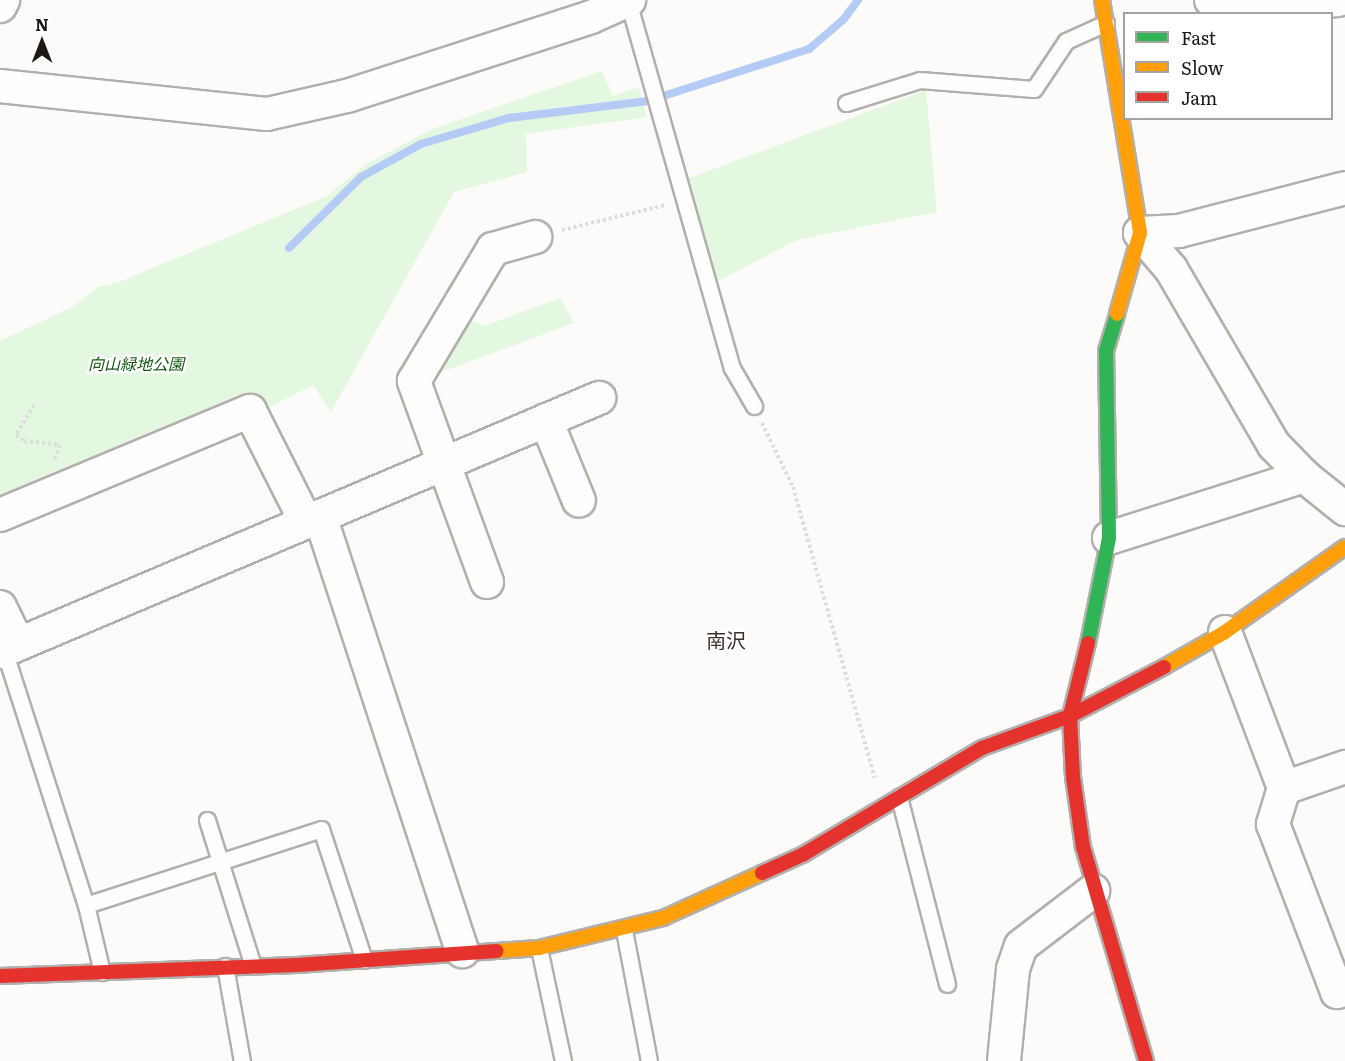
<!DOCTYPE html>
<meta charset="utf-8">
<style>
body{margin:0}
#map{position:relative;width:1345px;height:1061px;overflow:hidden;background:#fdfbf9;font-family:Literata,"Noto Sans JP",serif}
div>[style]{position:absolute}
.green>*{inset:0;background:#e4f7e1}
.stream>*{height:8px;margin:-4px;padding:0 4px;transform-origin:4px;border-radius:4px;background:#b4cbf6}
.path>*{height:4px;margin-top:-2px;transform-origin:0;background:repeating-linear-gradient(90deg,#dedddd 0 3px,transparent 0 6px)}
.roads{filter:drop-shadow(2px 0 #b2afad) drop-shadow(-2px 0 #b2afad) drop-shadow(0 2px #b2afad) drop-shadow(0 -2px #b2afad)}
.lane>*{height:15px;margin:-7.5px;padding:0 7.5px;transform-origin:7.5px;border-radius:7.5px;background:#fffefe}
.street>*{height:32px;margin:-16px;padding:0 16px;transform-origin:16px;border-radius:16px;background:#fffefe}
.fast>*{height:14px;margin:-7px;padding:0 7px;transform-origin:7px;border-radius:7px;background:#30b455}
.slow>*{height:14px;margin:-7px;padding:0 7px;transform-origin:7px;border-radius:7px;background:#ff9f0a}
.jam>*{height:14px;margin:-7px;padding:0 7px;transform-origin:7px;border-radius:7px;background:#e5322d}
span{translate:-50% -50%;white-space:nowrap;text-align:center;line-height:1.15;-webkit-text-stroke:4.5px #fff;paint-order:stroke}
.park-label{font-size:16px;color:#10590e;font-style:italic}
.quarter-label{font-size:20px;color:#3b322d}
.legend{position:absolute;left:1123px;top:12px;width:210px;height:108px;box-sizing:border-box;background:#fff;border:2px solid #a4a3a2;margin:0;padding:8px 10px;list-style:none;font-size:18px;color:#1c1816}
.legend li{display:flex;align-items:center;gap:12px;height:30px}
.legend b{width:30px;border:2px solid #a4a3a2}
.north{position:absolute;left:12px;top:12px;width:60px;height:60px;-webkit-text-stroke:4px #fff;paint-order:stroke;rotate:0deg;font-size:16px;font-weight:700;line-height:24px;text-align:center;color:#1c1816}
.north::after{content:'';display:block;margin:auto;width:21px;height:27px;background:#1c1816;clip-path:polygon(50% 0,100% 100%,50% 72%,0 100%)}
</style>
<div id="map">
<div class="green">
<i style="clip-path:polygon(602px 71px,613px 96px,639px 87px,647px 117px,526px 134px,527px 172px,454px 192px,331px 412px,313px 385px,258px 413px,0 508px,0 341px,72px 307px,98px 287px,119px 282px,327px 196px,365px 165px,432px 129px)"></i>
<i style="clip-path:polygon(926px 90px,937px 212px,797px 240px,714px 283px,681px 181px)"></i>
<i style="clip-path:polygon(560px 298px,574px 323px,420px 380px,459px 314px,484px 326px)"></i>
</div>
<div class="stream">
<i style="left:289px;top:248px;width:101px;rotate:-44.6deg"></i>
<i style="left:361px;top:177px;width:68px;rotate:-28.8deg"></i>
<i style="left:421px;top:144px;width:92px;rotate:-16.5deg"></i>
<i style="left:509px;top:118px;width:140px;rotate:-7deg"></i>
<i style="left:648px;top:101px;width:169px;rotate:-17.9deg"></i>
<i style="left:809px;top:49px;width:45px;rotate:-40.5deg"></i>
<i style="left:843px;top:20px;width:25px;rotate:-53deg"></i>
</div>
<div class="path">
<i style="left:562px;top:230px;width:106px;rotate:-13.6deg"></i>
<i style="left:34px;top:405px;width:35px;rotate:121deg"></i>
<i style="left:16px;top:435px;width:10px;rotate:37deg"></i>
<i style="left:24px;top:441px;width:36px;rotate:6deg"></i>
<i style="left:60px;top:445px;width:17px;rotate:111deg"></i>
<i style="left:762px;top:423px;width:71px;rotate:64.2deg"></i>
<i style="left:793px;top:487px;width:302px;rotate:74.3deg"></i>
</div>
<div class="roads">
<div class="lane">
<i style="left:628px;top:1px;width:381px;rotate:74.2deg"></i>
<i style="left:732px;top:368px;width:44px;rotate:59.9deg"></i>
<i style="left:846px;top:103px;width:77px;rotate:-17.3deg"></i>
<i style="left:920px;top:80px;width:114px;rotate:4.5deg"></i>
<i style="left:1034px;top:89px;width:58px;rotate:-56.3deg"></i>
<i style="left:1066px;top:41px;width:44px;rotate:-24.2deg"></i>
<i style="left:4px;top:650px;width:268px;rotate:72.2deg"></i>
<i style="left:86px;top:905px;width:69px;rotate:76.6deg"></i>
<i style="left:899px;top:797px;width:193px;rotate:75.6deg"></i>
<i style="left:207px;top:820px;width:153px;rotate:72.5deg"></i>
<i style="left:86px;top:905px;width:247px;rotate:-17.9deg"></i>
<i style="left:321px;top:829px;width:138px;rotate:71.8deg"></i>
<i style="left:624px;top:930px;width:133px;rotate:79.2deg"></i>
<i style="left:539px;top:948px;width:116px;rotate:78deg"></i>
<i style="left:225px;top:966px;width:97px;rotate:79.9deg"></i>
</div>
<div class="street">
<i style="left:1211px;top:0;width:51px;rotate:6.7deg"></i>
<i style="left:1262px;top:6px;width:76px;rotate:-4.5deg"></i>
<i style="left:0;top:6px;width:7px;rotate:-63deg"></i>
<i style="left:0;top:86px;width:268px;rotate:6deg"></i>
<i style="left:267px;top:114px;width:82px;rotate:-12.7deg"></i>
<i style="left:347px;top:96px;width:256px;rotate:-17.9deg"></i>
<i style="left:591px;top:17px;width:42px;rotate:-24.1deg"></i>
<i style="left:1140px;top:233px;width:48px;rotate:49.3deg"></i>
<i style="left:1171px;top:269px;width:204px;rotate:59.7deg"></i>
<i style="left:1274px;top:445px;width:43px;rotate:45.9deg"></i>
<i style="left:1304px;top:476px;width:53px;rotate:38.8deg"></i>
<i style="left:1140px;top:233px;width:39px;rotate:-3deg"></i>
<i style="left:1179px;top:231px;width:171px;rotate:-14.5deg"></i>
<i style="left:546px;top:420px;width:87px;rotate:67.8deg"></i>
<i style="left:0;top:515px;width:271px;rotate:-22.6deg"></i>
<i style="left:250px;top:411px;width:124px;rotate:63.2deg"></i>
<i style="left:320px;top:516px;width:458px;rotate:71.9deg"></i>
<i style="left:1109px;top:538px;width:205px;rotate:-17.6deg"></i>
<i style="left:487px;top:582px;width:214px;rotate:-110deg"></i>
<i style="left:414px;top:381px;width:154px;rotate:-59.1deg"></i>
<i style="left:493px;top:249px;width:44px;rotate:-15.9deg"></i>
<i style="left:0;top:607px;width:41px;rotate:64.1deg"></i>
<i style="left:1225px;top:632px;width:167px;rotate:69.3deg"></i>
<i style="left:1284px;top:788px;width:38px;rotate:107deg"></i>
<i style="left:1273px;top:824px;width:180px;rotate:69.1deg"></i>
<i style="left:1337px;top:992px;width:9px;rotate:-21deg"></i>
<i style="left:0;top:652px;width:651px;rotate:-22.98deg"></i>
<i style="left:1284px;top:788px;width:65px;rotate:-19deg"></i>
<i style="left:1004px;top:1061px;width:92px;rotate:-84.4deg"></i>
<i style="left:1013px;top:969px;width:24px;rotate:-71deg"></i>
<i style="left:1021px;top:946px;width:91px;rotate:-37.4deg"></i>
</div>
<div class="fast">
<i style="left:1088px;top:643px;width:107px;rotate:-78.7deg"></i>
<i style="left:1109px;top:538px;width:187px;rotate:-90.9deg"></i>
<i style="left:1106px;top:351px;width:39px;rotate:-73deg"></i>
</div>
<div class="slow">
<i style="left:1102px;top:0;width:236px;rotate:80.7deg"></i>
<i style="left:1140px;top:233px;width:84px;rotate:105.9deg"></i>
<i style="left:1164px;top:667px;width:70px;rotate:-29.8deg"></i>
<i style="left:1225px;top:632px;width:147px;rotate:-35.3deg"></i>
<i style="left:497px;top:951px;width:42px;rotate:-4.1deg"></i>
<i style="left:539px;top:948px;width:128px;rotate:-13.6deg"></i>
<i style="left:663px;top:918px;width:109px;rotate:-24.4deg"></i>
</div>
<div class="jam">
<i style="left:1088px;top:643px;width:75px;rotate:103.9deg"></i>
<i style="left:1070px;top:716px;width:61px;rotate:87.2deg"></i>
<i style="left:1073px;top:777px;width:71px;rotate:81.9deg"></i>
<i style="left:1083px;top:847px;width:223px;rotate:73.6deg"></i>
<i style="left:762px;top:873px;width:46px;rotate:-24.3deg"></i>
<i style="left:804px;top:854px;width:207px;rotate:-30.8deg"></i>
<i style="left:982px;top:748px;width:94px;rotate:-20deg"></i>
<i style="left:1070px;top:716px;width:106px;rotate:-27.5deg"></i>
<i style="left:0;top:976px;width:297px;rotate:-2.1deg"></i>
<i style="left:297px;top:965px;width:200px;rotate:-4deg"></i>
</div>
</div>
<div class="park-label">
<span style="left:136px;top:363px">向山緑地公園</span>
</div>
<div class="quarter-label">
<span style="left:726px;top:639px">南沢</span>
</div>
<ul class="legend">
<li><b style="height:8px;background:#30b455"></b>Fast</li>
<li><b style="height:8px;background:#ff9f0a"></b>Slow</li>
<li><b style="height:8px;background:#e5322d"></b>Jam</li>
</ul>
<div class="north">N</div>
</div>
